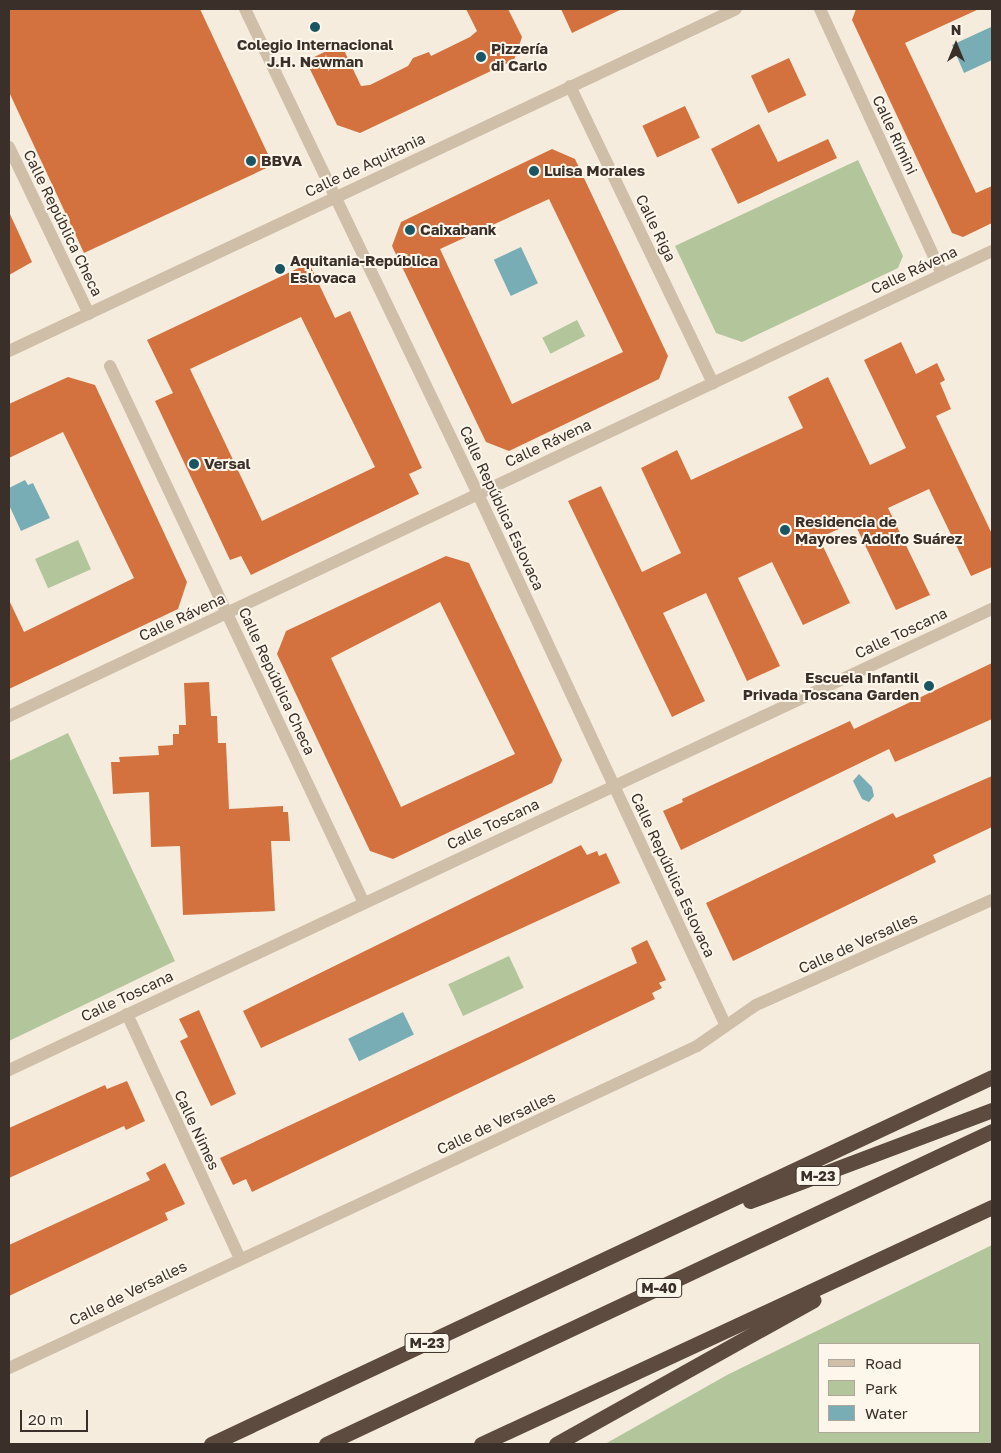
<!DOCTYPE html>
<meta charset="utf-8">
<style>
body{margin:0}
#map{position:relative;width:1001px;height:1453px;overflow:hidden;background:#f5ecdd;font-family:"Golos Text",sans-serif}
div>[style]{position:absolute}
.green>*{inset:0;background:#b3c69b;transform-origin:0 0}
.water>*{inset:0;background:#79adb6;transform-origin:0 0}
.building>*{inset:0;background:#d3723e;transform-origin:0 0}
.minor>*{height:12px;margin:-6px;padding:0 6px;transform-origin:6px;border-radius:6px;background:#cfbea8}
.highway>*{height:15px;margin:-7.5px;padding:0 7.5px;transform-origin:7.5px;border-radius:7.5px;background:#5d4b3f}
.dots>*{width:14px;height:14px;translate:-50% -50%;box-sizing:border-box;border:2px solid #fcf6eb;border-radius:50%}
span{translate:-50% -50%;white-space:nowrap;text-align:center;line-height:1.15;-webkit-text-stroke:4px #fcf6eb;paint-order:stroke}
.shield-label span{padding:1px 4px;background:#fcf6eb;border:1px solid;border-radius:4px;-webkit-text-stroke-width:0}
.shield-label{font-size:14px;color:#3b3029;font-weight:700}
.poi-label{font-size:15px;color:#3b3029;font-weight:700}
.left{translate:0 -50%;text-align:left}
.right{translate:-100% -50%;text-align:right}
.street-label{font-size:15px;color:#3b3029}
.frame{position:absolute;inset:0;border:10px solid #3b3029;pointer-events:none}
.legend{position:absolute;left:818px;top:1343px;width:162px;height:90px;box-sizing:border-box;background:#fcf6eb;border:1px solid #afa79d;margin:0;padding:6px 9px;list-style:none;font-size:15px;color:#3b3029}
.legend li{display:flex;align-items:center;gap:10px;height:25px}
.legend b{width:25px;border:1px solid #afa79d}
.north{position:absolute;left:931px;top:20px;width:50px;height:50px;-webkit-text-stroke:4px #fcf6eb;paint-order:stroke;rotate:0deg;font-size:14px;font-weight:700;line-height:20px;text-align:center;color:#3b3029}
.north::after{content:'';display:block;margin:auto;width:18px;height:22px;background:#3b3029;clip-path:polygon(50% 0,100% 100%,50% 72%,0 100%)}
.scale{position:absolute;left:20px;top:1410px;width:68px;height:22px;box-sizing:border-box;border:2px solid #3b3029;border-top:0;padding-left:6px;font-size:15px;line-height:18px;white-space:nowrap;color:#3b3029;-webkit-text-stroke:4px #fcf6eb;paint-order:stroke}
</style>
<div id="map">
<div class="green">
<i style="clip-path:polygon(858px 160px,903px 256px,898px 268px,742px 342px,716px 333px,675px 246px)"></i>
<i style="left:577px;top:320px;width:18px;height:39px;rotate:63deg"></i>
<i style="left:78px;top:540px;width:32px;height:47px;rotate:66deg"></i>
<i style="clip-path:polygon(68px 733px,175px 961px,9px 1041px,9px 761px)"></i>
<i style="left:509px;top:956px;width:35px;height:67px;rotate:65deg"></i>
<i style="clip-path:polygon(evenodd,992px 1245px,992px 1444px,605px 1444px,727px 1375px,992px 1245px,820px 1344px,980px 1344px,980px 1432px,820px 1432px,820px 1344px)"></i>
</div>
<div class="water">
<i style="clip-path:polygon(991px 27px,992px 60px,964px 73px,952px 45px)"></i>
<i style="left:521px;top:247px;width:40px;height:30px;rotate:65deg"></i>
<i style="clip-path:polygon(25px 480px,28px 485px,33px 483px,50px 518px,21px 531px,9px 505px,9px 488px)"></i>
<i style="clip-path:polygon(859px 774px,872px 787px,874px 796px,869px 802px,862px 799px,853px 781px)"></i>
<i style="left:403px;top:1012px;width:25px;height:61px;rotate:64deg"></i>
</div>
<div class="building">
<i style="clip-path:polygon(9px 9px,200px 9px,273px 165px,84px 253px,9px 92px)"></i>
<i style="clip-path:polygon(466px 9px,508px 9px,522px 37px,514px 60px,360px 133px,337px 125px,306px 61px,341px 44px,361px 86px,370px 85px,408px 66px,413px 58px,429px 52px,431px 56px,470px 37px,477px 31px)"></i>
<i style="clip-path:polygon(561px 9px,622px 9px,572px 33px)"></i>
<i style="clip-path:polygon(856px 9px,979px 9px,905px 43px,976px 193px,992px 186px,992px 223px,963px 237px,952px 233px,852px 20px)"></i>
<i style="left:789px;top:58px;width:41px;height:42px;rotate:65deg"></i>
<i style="left:685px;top:106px;width:35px;height:47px;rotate:65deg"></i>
<i style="clip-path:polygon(759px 124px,778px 162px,828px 139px,837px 158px,738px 204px,711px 149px)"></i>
<i style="clip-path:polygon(evenodd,552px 149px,575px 159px,668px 356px,659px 379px,509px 451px,486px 442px,392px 246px,401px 222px,552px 149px,549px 199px,623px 352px,512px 404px,440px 249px,549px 199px)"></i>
<i style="clip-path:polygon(9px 212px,32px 262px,9px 275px)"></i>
<i style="clip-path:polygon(evenodd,309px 263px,335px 318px,350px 311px,422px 468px,409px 474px,419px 494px,251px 575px,241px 556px,230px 560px,155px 401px,173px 393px,147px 340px,309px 263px,301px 317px,375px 467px,262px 521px,190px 369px,301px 317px)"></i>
<i style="clip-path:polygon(901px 342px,916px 374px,937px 363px,945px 380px,940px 383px,951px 409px,936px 416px,992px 534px,992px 567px,971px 576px,929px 489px,888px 508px,930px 595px,896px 610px,854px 522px,819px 538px,850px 603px,803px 625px,772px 562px,738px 578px,780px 666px,747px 681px,706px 593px,663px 613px,705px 701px,672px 717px,568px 501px,601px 486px,642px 572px,681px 553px,641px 468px,677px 450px,691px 480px,803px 428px,788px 397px,828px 377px,870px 465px,906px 448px,864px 360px)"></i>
<i style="clip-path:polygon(68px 377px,95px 385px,187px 582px,178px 609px,9px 689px,9px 600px,24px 632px,134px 578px,63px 432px,9px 458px,9px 404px)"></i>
<i style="clip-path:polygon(evenodd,446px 556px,469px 563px,562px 760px,552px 783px,393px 859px,370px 851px,277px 654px,286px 631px,446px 556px,440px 602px,515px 754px,401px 807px,331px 658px,440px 602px)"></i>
<i style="clip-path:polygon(992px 663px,992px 719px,895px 762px,889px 749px,681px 850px,663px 811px,683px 802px,682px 799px,850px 721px,854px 729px)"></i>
<i style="clip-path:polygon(209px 682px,211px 716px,217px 716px,218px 743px,226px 743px,229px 809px,283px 806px,283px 812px,288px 812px,290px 841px,271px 841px,275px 911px,183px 915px,180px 846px,151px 847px,149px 792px,113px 794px,111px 762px,120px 762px,119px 757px,159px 755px,158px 746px,173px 745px,173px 734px,179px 734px,179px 725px,186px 725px,184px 683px)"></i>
<i style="clip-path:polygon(992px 776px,992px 827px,933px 855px,936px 862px,733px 961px,706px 903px,893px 813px,896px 818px)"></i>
<i style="clip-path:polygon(581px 845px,587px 855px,597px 851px,599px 856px,606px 853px,620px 883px,261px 1048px,243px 1011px)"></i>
<i style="clip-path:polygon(647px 940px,666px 980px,659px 983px,662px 988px,652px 993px,655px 999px,252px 1192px,246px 1179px,233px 1185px,220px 1158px,637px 963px,631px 948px)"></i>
<i style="clip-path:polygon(199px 1010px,236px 1094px,211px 1106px,180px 1041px,188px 1037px,179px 1019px)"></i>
<i style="clip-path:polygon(127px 1081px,145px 1121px,126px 1130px,124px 1126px,9px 1178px,9px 1128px,105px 1085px,107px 1089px)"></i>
<i style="clip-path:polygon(165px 1163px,185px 1204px,165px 1213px,168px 1220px,9px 1296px,9px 1245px,150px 1180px,146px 1173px)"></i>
</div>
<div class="minor">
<i style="left:245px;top:9px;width:538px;rotate:64.34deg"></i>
<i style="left:478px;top:494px;width:585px;rotate:65.01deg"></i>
<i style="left:820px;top:9px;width:292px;rotate:65.3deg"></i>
<i style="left:570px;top:86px;width:330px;rotate:64.3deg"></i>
<i style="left:9px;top:147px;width:185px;rotate:64.4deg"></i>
<i style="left:9px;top:351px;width:803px;rotate:-25.19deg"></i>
<i style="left:110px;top:366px;width:594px;rotate:64.69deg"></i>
<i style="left:9px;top:716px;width:1087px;rotate:-25.32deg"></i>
<i style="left:127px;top:1014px;width:269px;rotate:65.2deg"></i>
<i style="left:9px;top:1070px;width:1086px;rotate:-25.13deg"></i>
<i style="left:9px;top:1368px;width:760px;rotate:-25.08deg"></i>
<i style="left:697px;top:1046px;width:72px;rotate:-34.8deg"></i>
<i style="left:756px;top:1005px;width:258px;rotate:-24deg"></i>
</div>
<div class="highway">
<i style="left:750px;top:1201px;width:259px;rotate:-20.6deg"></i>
<i style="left:211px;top:1444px;width:863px;rotate:-25.17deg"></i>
<i style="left:326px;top:1444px;width:736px;rotate:-25.17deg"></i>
<i style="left:481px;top:1444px;width:563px;rotate:-24.88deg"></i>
<i style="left:556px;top:1444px;width:295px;rotate:-29.2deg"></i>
</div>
<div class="dots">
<i style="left:315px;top:27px;background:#195562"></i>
<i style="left:481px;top:57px;background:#195562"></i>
<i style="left:251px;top:161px;background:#195562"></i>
<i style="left:534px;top:171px;background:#195562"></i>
<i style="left:410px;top:230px;background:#195562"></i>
<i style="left:280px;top:269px;background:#195562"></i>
<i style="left:194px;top:464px;background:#195562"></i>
<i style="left:785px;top:530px;background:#195562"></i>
<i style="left:929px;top:686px;background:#195562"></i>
</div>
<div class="shield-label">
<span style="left:818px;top:1176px">M-23</span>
<span style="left:659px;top:1288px">M-40</span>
<span style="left:427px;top:1343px">M-23</span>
</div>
<div class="poi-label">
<span style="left:315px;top:53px">Colegio Internacional<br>J.H. Newman</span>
<span class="left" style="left:491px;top:57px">Pizzería<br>di Carlo</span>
<span class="left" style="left:261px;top:161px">BBVA</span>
<span class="left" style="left:544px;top:171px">Luisa Morales</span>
<span class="left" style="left:420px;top:230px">Caixabank</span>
<span class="left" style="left:290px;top:269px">Aquitania-República<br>Eslovaca</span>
<span class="left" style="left:204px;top:464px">Versal</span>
<span class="left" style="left:795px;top:530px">Residencia de<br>Mayores Adolfo Suárez</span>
<span class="right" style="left:919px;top:686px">Escuela Infantil<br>Privada Toscana Garden</span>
</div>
<div class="street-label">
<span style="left:895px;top:135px;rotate:65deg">Calle Rímini</span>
<span style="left:365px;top:165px;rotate:-25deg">Calle de Aquitania</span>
<span style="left:63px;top:223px;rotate:64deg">Calle República Checa</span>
<span style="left:656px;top:228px;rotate:64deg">Calle Riga</span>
<span style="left:914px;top:270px;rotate:-25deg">Calle Rávena</span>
<span style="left:548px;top:443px;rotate:-25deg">Calle Rávena</span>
<span style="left:502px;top:508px;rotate:65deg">Calle República Eslovaca</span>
<span style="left:182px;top:617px;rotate:-25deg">Calle Rávena</span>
<span style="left:901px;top:633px;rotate:-25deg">Calle Toscana</span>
<span style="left:277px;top:681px;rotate:65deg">Calle República Checa</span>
<span style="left:493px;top:824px;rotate:-25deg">Calle Toscana</span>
<span style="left:673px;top:875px;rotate:65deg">Calle República Eslovaca</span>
<span style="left:858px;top:943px;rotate:-24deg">Calle de Versalles</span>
<span style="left:127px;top:996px;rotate:-25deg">Calle Toscana</span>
<span style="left:496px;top:1123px;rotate:-25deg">Calle de Versalles</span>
<span style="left:197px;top:1130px;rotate:65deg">Calle Nimes</span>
<span style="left:128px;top:1293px;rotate:-26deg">Calle de Versalles</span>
</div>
<div class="frame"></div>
<ul class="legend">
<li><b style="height:6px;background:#cfbea8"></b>Road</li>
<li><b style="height:14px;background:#b3c69b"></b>Park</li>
<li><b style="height:14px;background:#79adb6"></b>Water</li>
</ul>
<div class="north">N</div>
<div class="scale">20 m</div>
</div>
